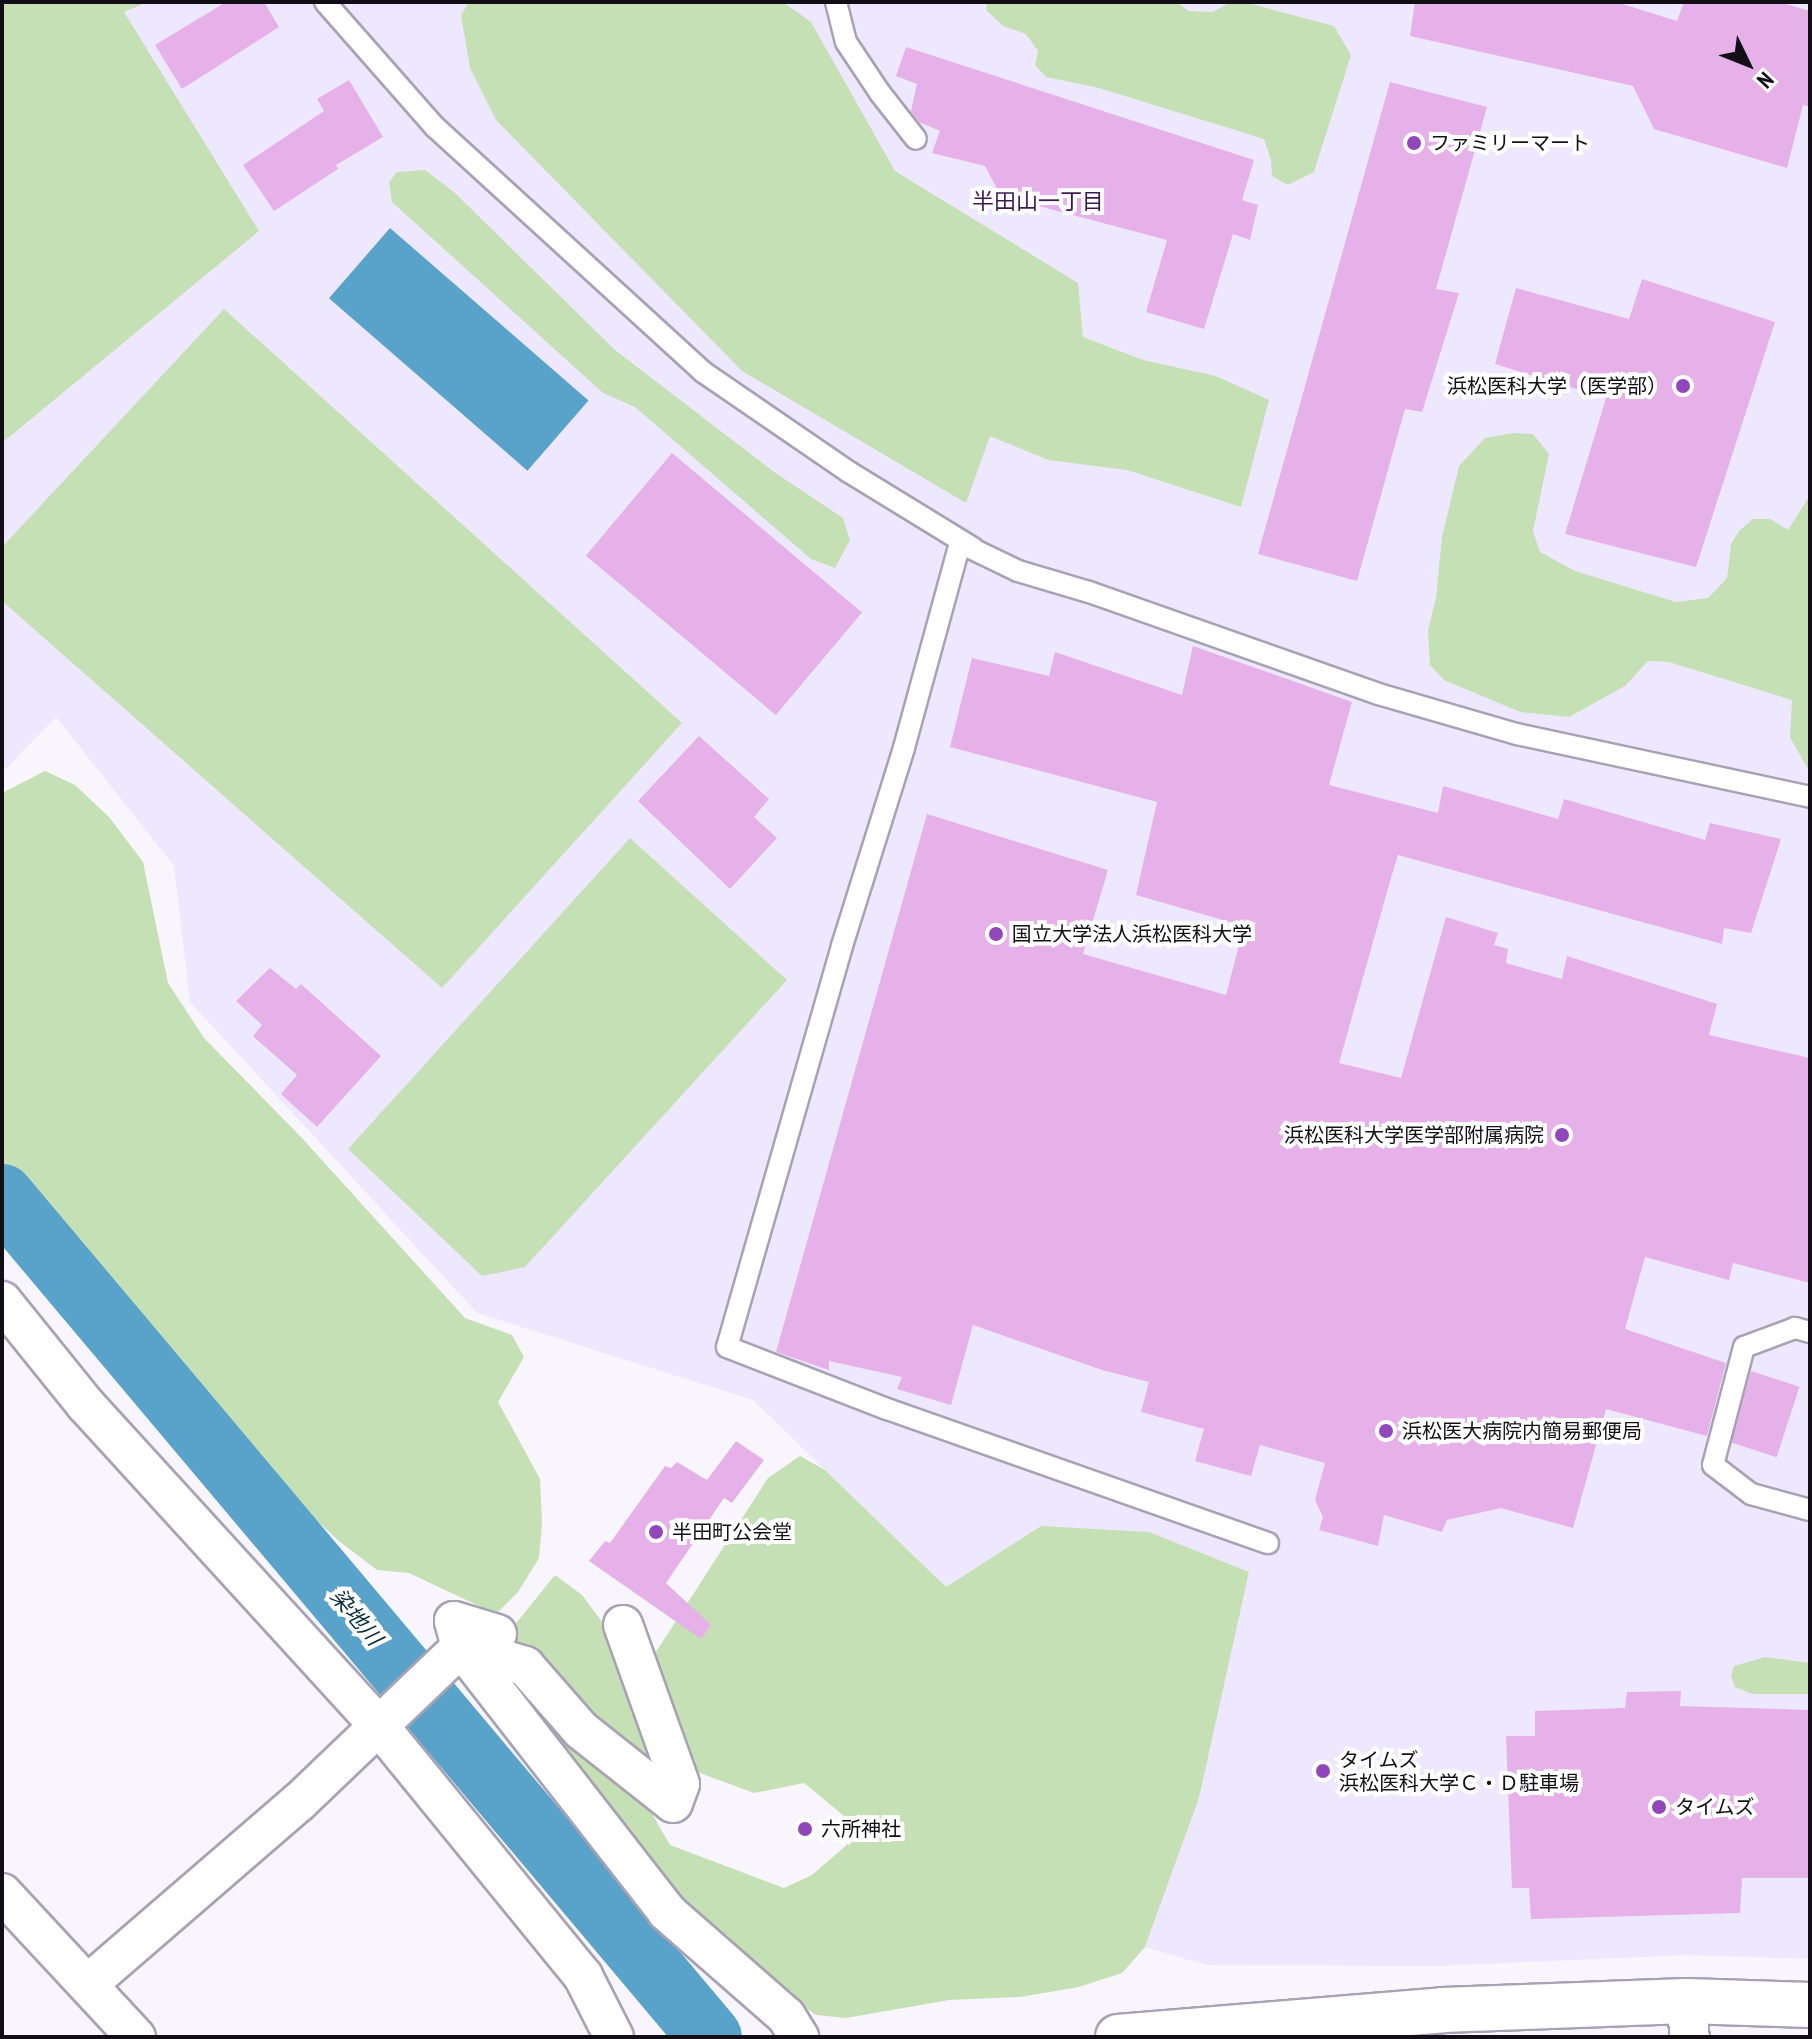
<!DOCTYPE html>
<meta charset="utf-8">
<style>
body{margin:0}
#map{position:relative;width:1812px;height:2039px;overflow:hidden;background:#f8f5fd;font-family:"PT Sans Narrow","Noto Sans JP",sans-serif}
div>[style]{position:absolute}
.built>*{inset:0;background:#eee8fe}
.green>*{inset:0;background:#c6e0b6}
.water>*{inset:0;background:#59a2ca;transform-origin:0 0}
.river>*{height:64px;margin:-32px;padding:0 32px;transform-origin:32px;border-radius:32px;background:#59a2ca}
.building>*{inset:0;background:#e5b1e8;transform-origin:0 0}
.roads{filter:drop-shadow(2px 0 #a7a2b4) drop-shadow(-2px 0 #a7a2b4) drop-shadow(0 2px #a7a2b4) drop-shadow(0 -2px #a7a2b4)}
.service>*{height:20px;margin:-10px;padding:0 10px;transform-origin:10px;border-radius:10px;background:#fff}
.minor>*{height:38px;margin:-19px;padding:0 19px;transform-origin:19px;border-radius:19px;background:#fff}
.tertiary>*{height:44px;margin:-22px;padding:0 22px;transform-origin:22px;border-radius:22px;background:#fff}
.dots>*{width:22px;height:22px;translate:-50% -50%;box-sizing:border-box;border:4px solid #fff;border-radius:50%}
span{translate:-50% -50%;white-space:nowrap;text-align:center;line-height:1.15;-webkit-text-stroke:8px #fff;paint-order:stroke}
.poi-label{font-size:20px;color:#110f15}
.left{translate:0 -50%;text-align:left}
.right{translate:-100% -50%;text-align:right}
.neighbourhood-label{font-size:22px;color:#3c194f}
.water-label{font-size:22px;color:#0a2d3d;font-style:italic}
.frame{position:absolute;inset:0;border:4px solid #110f15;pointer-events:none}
.north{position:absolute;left:1708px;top:24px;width:80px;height:80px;-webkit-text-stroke:6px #fff;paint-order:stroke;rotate:133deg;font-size:22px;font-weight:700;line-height:32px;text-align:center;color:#110f15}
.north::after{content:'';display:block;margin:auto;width:28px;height:36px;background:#110f15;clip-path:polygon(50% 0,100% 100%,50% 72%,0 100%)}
</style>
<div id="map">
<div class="built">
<i style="clip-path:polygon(2px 2px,1810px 2px,1810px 1959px,1686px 1955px,1437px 1966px,1206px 1965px,1145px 1947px,1199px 1798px,1212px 1737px,1041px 1526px,946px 1587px,753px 1400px,477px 1313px,190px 1002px,174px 866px,56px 717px,2px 773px)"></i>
</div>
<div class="green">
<i style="clip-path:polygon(2px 2px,148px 2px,124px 12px,259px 231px,2px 443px)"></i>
<i style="clip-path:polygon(469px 2px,783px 2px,811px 22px,895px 171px,1078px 283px,1083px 337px,1143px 360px,1216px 376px,1269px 400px,1241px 507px,1127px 470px,1048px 460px,990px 436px,966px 503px,742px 371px,496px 120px,470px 68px,461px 15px)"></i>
<i style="clip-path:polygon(987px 2px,1176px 2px,1189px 11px,1212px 12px,1231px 2px,1244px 2px,1334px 26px,1351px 55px,1314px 172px,1288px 185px,1272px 176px,1271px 160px,1264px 139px,1099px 88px,1046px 77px,1035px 65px,1038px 51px,1026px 34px,1003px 26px,986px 10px)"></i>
<i style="clip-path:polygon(425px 170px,455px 193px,615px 350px,774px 472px,843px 518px,850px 540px,835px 568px,811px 559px,635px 407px,603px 393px,392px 202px,389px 182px,397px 172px)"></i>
<i style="clip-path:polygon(224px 309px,682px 723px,442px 988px,2px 601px,2px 547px)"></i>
<i style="clip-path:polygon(1513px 433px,1533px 434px,1549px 454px,1533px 531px,1540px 552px,1575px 571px,1676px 602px,1708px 598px,1727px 578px,1731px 544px,1739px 531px,1753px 519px,1770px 519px,1788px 530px,1810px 495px,1810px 773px,1790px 737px,1792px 700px,1669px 662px,1648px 661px,1625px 686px,1569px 717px,1520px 712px,1444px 680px,1430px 665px,1428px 630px,1436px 598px,1442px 537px,1459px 466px,1485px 438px)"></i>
<i style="clip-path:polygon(45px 771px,75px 785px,109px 817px,143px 862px,168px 983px,204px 1038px,301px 1137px,465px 1318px,512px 1335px,524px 1357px,498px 1402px,540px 1479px,542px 1523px,539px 1558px,518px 1592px,496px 1614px,409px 1573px,377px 1570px,339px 1541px,239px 1450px,100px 1294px,2px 1173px,2px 793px)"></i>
<i style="clip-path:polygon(630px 838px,787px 980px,525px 1267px,482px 1276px,348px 1149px)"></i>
<i style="clip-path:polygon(800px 1456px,825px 1470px,946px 1587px,1041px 1526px,1149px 1532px,1249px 1572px,1199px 1798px,1145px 1947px,1122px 1973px,1079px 1987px,1020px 1997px,949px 2000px,846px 2018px,816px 2015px,752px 1970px,677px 1908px,483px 1663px,523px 1677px,650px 1810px,670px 1845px,784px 1888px,812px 1875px,850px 1842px,844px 1816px,804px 1783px,754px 1793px,697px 1772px,661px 1682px,656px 1652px,768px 1478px)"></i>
<i style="clip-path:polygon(555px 1575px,582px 1595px,603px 1623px,639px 1690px,671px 1788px,505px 1637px)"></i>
<i style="clip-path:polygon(1765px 1657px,1810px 1663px,1810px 1694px,1752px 1694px,1735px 1687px,1731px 1676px,1734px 1666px)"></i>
</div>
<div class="water">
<i style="left:390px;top:228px;width:263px;height:93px;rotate:41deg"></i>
</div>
<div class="river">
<i style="left:2px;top:1196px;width:1099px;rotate:49.91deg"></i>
</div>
<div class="building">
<i style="clip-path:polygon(226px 2px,264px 2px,279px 27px,182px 89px,155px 45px)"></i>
<i style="clip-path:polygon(1415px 2px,1616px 2px,1677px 21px,1684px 2px,1779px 2px,1810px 11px,1810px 107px,1803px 105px,1787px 168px,1654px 129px,1633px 86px,1410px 36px)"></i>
<i style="clip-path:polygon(906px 47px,1254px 160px,1242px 200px,1258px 205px,1250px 240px,1233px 234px,1204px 329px,1146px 312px,1167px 240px,1001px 196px,985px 166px,932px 153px,940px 131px,919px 122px,911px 111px,917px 84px,896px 76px)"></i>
<i style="clip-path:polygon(349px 80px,383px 137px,336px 165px,338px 169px,274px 211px,243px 165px,324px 111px,317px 99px)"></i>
<i style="clip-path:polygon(1390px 82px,1487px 107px,1436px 289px,1459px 293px,1422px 412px,1405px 409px,1357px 581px,1258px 554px)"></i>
<i style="clip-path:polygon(1642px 279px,1775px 322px,1696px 567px,1565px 534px,1606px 398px,1495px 364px,1516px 288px,1629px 319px)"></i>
<i style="left:672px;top:453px;width:248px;height:134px;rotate:40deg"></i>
<i style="clip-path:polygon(1193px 646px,1352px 702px,1329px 785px,1438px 813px,1443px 786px,1558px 819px,1564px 799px,1705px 840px,1710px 823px,1781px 839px,1751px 933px,1724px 928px,1722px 944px,1398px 855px,1391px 878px,1339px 1063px,1401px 1078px,1446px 917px,1498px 933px,1494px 945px,1508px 949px,1506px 963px,1562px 979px,1567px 956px,1717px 1004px,1709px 1035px,1810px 1058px,1810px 1283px,1733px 1263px,1729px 1280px,1645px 1257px,1625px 1329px,1726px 1363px,1707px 1436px,1606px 1409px,1573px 1528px,1501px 1508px,1447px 1520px,1442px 1532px,1384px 1515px,1378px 1546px,1319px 1530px,1323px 1517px,1315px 1500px,1325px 1463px,1260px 1445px,1251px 1476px,1195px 1461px,1204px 1429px,1141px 1412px,1149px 1382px,1102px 1370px,973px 1325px,951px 1405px,897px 1389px,902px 1377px,829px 1361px,829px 1370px,776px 1352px,927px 814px,1108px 870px,1083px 954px,1226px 995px,1244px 926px,1136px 895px,1157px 802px,950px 747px,972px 658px,1049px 676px,1055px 652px,1182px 695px)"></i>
<i style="clip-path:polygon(699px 736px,769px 799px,754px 817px,777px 838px,730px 889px,638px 801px)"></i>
<i style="clip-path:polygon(270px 968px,296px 989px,301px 984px,381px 1056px,317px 1127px,281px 1094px,297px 1075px,253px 1036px,262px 1025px,236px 1001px)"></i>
<i style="left:1751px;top:1371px;width:51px;height:74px;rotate:18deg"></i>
<i style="clip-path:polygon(736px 1441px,764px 1460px,732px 1503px,724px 1498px,666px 1583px,711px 1625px,701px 1639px,589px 1561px,605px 1541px,610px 1543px,665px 1466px,671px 1468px,677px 1462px,707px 1480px)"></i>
<i style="clip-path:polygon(1681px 1691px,1680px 1706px,1810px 1710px,1810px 1878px,1742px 1878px,1740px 1913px,1531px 1919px,1529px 1888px,1512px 1888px,1506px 1736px,1535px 1736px,1535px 1711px,1625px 1708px,1627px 1692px)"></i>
</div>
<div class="roads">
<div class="service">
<i style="left:325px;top:2px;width:167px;rotate:48.7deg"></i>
<i style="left:435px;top:127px;width:363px;rotate:42.4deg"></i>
<i style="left:703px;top:372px;width:177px;rotate:34.4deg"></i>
<i style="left:849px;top:472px;width:145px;rotate:31.5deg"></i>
<i style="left:836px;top:2px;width:41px;rotate:76deg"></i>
<i style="left:846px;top:42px;width:61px;rotate:56.3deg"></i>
<i style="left:880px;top:93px;width:58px;rotate:52deg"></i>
<i style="left:960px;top:543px;width:213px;rotate:105.3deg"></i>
<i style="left:904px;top:748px;width:207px;rotate:107.4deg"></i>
<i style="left:842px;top:946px;width:417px;rotate:106deg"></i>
<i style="left:727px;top:1347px;width:172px;rotate:21.2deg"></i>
<i style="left:887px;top:1409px;width:404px;rotate:19.4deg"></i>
<i style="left:960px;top:543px;width:64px;rotate:25.8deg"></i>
<i style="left:1018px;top:571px;width:74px;rotate:16.5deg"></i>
<i style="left:1089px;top:592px;width:306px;rotate:19.4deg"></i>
<i style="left:1378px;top:694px;width:145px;rotate:16.1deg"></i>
<i style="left:1517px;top:734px;width:300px;rotate:12.1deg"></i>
<i style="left:1810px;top:1332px;width:16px;rotate:-165deg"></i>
<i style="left:1795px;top:1328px;width:54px;rotate:159.6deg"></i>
<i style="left:1744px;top:1347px;width:122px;rotate:104.7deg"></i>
<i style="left:1713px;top:1465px;width:48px;rotate:37.3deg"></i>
<i style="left:1751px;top:1494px;width:61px;rotate:15.2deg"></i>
</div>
<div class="minor">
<i style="left:2px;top:1301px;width:134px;rotate:51.1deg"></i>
<i style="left:86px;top:1405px;width:435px;rotate:47.6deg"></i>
<i style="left:379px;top:1726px;width:323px;rotate:50.8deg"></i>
<i style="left:583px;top:1976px;width:68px;rotate:63.1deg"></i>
<i style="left:497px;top:1634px;width:45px;rotate:-163.2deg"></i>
<i style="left:454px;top:1621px;width:27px;rotate:75deg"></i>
<i style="left:461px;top:1647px;width:336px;rotate:52.1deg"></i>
<i style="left:667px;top:1912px;width:158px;rotate:41.2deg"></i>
<i style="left:786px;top:2016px;width:25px;rotate:58deg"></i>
<i style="left:461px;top:1647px;width:67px;rotate:16.5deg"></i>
<i style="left:525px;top:1666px;width:85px;rotate:48.8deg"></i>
<i style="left:581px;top:1730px;width:117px;rotate:38.4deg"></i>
<i style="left:673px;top:1803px;width:20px;rotate:-70deg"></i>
<i style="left:680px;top:1784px;width:169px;rotate:-109.7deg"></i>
<i style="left:2px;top:1893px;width:197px;rotate:47.1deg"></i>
<i style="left:88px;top:1984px;width:279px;rotate:-40.8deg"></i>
<i style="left:299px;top:1802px;width:224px;rotate:-43.7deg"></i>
<i style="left:1686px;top:2001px;width:36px;rotate:84deg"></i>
</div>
<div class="tertiary">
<i style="left:1118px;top:2037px;width:326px;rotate:-4.7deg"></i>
<i style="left:1443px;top:2010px;width:243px;rotate:-2.1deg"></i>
<i style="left:1686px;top:2001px;width:124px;rotate:1.8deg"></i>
</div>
</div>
<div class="dots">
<i style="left:1414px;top:143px;background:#9147b9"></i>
<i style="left:1683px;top:386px;background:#9147b9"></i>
<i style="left:996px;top:934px;background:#9147b9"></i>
<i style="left:1562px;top:1135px;background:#9147b9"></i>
<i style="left:1386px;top:1431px;background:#9147b9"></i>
<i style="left:656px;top:1532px;background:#9147b9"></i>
<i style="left:1323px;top:1771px;background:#9147b9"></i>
<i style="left:1659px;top:1807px;background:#9147b9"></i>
<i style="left:805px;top:1829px;background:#9147b9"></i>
</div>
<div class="poi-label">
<span class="left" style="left:1430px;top:143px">ファミリーマート</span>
<span class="right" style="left:1667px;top:386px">浜松医科大学（医学部）</span>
<span class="left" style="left:1012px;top:934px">国立大学法人浜松医科大学</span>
<span class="right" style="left:1544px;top:1135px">浜松医科大学医学部附属病院</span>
<span class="left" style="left:1402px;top:1431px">浜松医大病院内簡易郵便局</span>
<span class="left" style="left:672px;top:1532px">半田町公会堂</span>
<span class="left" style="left:1339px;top:1772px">タイムズ<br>浜松医科大学Ｃ・Ｄ駐車場</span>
<span class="left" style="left:1675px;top:1807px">タイムズ</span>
<span class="left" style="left:821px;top:1829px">六所神社</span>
</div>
<div class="neighbourhood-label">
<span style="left:1038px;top:202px">半田山一丁目</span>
</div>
<div class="water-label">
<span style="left:356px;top:1617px;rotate:50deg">染地川</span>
</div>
<div class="frame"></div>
<div class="north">N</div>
</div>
